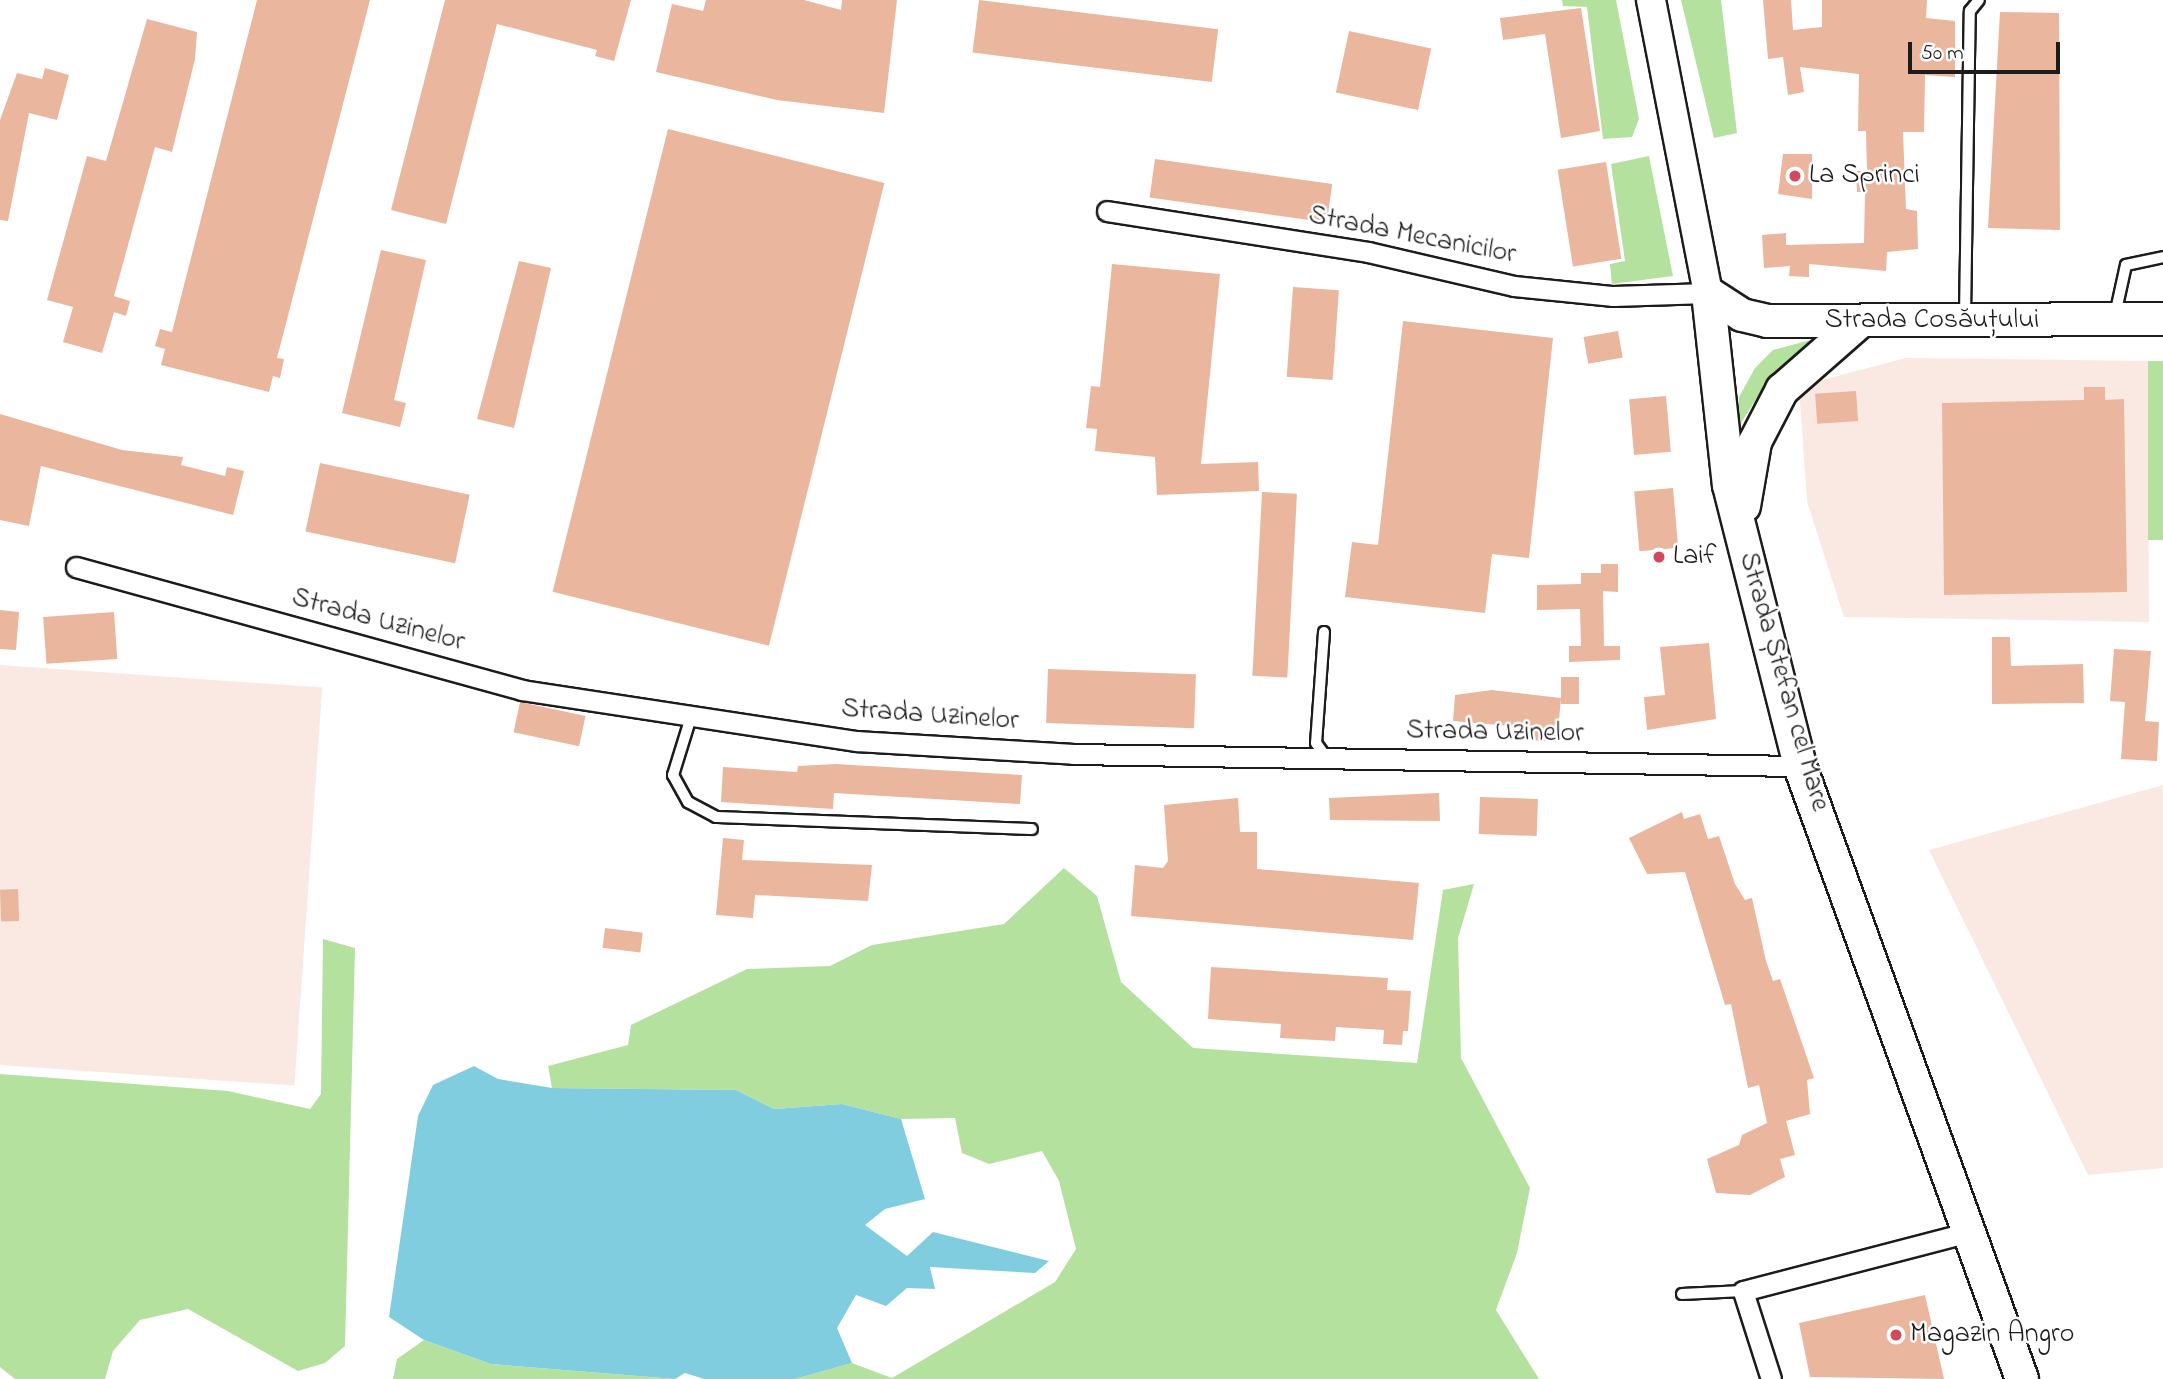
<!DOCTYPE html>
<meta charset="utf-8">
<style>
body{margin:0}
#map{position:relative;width:2163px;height:1379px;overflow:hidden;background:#fff;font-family:"Indie Flower",sans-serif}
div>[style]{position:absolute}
.built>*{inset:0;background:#f9e9e2;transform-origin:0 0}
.green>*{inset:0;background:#b5e19e;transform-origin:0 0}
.water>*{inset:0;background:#81cde0}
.building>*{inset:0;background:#eab69d;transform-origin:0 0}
.roads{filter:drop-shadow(2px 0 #1c1c1c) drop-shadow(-2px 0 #1c1c1c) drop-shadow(0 2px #1c1c1c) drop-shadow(0 -2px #1c1c1c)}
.lane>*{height:10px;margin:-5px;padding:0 5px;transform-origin:5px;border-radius:5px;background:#fff}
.street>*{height:19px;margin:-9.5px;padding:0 9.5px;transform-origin:9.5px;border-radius:9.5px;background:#fff}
.secondary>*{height:28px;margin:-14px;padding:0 14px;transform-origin:14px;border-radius:14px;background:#fff}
.primary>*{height:32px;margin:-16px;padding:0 16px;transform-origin:16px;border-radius:16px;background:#fff}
.dots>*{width:19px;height:19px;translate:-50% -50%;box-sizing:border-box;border:4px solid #fff;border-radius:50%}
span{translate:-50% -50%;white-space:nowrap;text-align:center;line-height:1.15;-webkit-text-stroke:5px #fff;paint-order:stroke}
.poi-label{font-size:28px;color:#1c1c1c}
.left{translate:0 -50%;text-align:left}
.street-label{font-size:28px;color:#1c1c1c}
.scale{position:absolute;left:1908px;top:42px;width:152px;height:32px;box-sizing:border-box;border:4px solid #1c1c1c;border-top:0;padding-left:9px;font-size:21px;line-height:24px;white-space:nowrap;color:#1c1c1c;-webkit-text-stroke:5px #fff;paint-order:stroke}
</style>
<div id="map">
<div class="built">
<i style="clip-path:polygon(1906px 358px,2148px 361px,2149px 622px,1844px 617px,1807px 501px,1799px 386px)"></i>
<i style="left:0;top:665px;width:323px;height:399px;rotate:4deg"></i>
<i style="clip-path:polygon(2163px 785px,2163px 1168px,2088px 1175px,1929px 850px)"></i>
</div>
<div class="green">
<i style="clip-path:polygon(1562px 0,1616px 0,1639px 119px,1632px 137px,1603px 139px,1587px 7px,1563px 6px)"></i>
<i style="clip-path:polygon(1681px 0,1721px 0,1737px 133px,1714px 138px)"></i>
<i style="clip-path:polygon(1649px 156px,1673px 276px,1612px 284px,1610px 264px,1625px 261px,1611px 164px)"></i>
<i style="clip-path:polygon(1818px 338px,1758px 396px,1736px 431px,1739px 397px,1755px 368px,1773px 350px)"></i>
<i style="left:2148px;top:361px;width:15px;height:179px"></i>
<i style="clip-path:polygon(1064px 868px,1097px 896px,1121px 982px,1193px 1048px,1417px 1063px,1443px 890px,1474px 884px,1458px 938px,1461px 1058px,1530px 1188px,1517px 1253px,1496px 1310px,1539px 1379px,795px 1379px,852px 1363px,892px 1378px,1055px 1282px,1076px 1249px,1059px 1181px,1042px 1151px,989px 1164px,962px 1153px,955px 1118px,901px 1119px,842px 1104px,774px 1109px,736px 1090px,552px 1088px,548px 1066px,628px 1045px,631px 1025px,747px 969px,830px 966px,872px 945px,1004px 924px)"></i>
<i style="clip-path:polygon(323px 939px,355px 948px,345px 1346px,325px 1363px,298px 1371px,188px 1309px,140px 1320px,113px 1351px,105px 1379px,15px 1379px,0 1367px,0 1074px,228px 1091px,310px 1109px,321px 1094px)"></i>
<i style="clip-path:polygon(424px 1340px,491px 1364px,675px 1379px,393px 1379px,397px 1359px)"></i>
</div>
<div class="water">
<i style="clip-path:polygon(474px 1066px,498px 1079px,552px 1088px,736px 1090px,774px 1109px,842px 1104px,901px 1119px,925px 1199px,885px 1209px,865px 1225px,907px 1256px,933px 1232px,1049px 1261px,1035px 1273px,930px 1267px,935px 1289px,907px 1288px,886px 1306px,856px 1295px,837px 1328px,852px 1363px,795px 1379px,704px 1379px,685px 1373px,675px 1379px,491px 1364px,424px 1340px,389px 1317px,418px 1116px,433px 1085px)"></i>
</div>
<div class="building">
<i style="clip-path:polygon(257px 0,370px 0,277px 358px,284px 359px,280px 378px,273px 376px,269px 392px,161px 365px,165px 349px,155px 346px,160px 329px,172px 332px)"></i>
<i style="clip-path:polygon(445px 0,631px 0,614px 61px,595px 56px,597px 50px,497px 24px,446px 224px,391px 210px)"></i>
<i style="clip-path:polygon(706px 0,804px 0,841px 10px,842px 0,897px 0,884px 113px,777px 100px,656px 72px,672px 4px,703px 11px)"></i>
<i style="left:979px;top:0;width:241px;height:53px;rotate:7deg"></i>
<i style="clip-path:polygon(1763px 0,1791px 0,1793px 30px,1822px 27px,1822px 0,1927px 0,1926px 18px,1955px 21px,1955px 77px,1925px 75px,1924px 132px,1903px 132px,1906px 209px,1917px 211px,1918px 249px,1887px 252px,1886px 271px,1809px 264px,1809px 277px,1789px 276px,1790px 266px,1764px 268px,1762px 235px,1786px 233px,1786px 245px,1864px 243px,1865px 192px,1857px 192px,1856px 171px,1867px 171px,1866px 131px,1858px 131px,1859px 74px,1800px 67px,1804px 92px,1788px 95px,1783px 57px,1768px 59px)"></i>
<i style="clip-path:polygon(1581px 8px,1600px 131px,1561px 138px,1545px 34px,1503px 40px,1500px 18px)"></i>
<i style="clip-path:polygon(2000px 12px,2059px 13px,2060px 230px,1988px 228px)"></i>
<i style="clip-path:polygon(147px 19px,197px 32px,195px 59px,172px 152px,155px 147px,114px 296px,130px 301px,126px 316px,114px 312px,102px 353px,63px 342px,73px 307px,47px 300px,87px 156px,106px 161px)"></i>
<i style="left:1349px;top:31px;width:84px;height:63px;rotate:12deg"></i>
<i style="clip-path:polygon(45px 68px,69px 75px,57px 120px,29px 113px,8px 221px,0 220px,0 120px,17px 73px,42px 79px)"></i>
<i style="left:668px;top:129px;width:223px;height:477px;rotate:14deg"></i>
<i style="clip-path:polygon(1783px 154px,1812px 154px,1812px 199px,1778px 194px)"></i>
<i style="left:1155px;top:159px;width:179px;height:39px;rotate:8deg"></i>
<i style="left:1606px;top:162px;width:98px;height:49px;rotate:81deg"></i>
<i style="clip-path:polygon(381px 250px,426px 260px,394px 400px,406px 403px,400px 427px,342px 413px)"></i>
<i style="clip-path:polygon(519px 261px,551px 268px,514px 428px,477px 419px)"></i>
<i style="clip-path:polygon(1112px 264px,1220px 274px,1201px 464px,1258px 462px,1259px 491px,1157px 495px,1155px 457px,1095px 451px,1097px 429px,1086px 428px,1091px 386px,1100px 387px)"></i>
<i style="left:1293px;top:287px;width:46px;height:90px;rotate:4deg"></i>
<i style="clip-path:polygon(1403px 321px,1553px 338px,1529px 558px,1492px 554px,1485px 613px,1345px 597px,1352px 542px,1378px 545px)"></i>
<i style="left:1618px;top:331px;width:27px;height:35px;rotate:80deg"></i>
<i style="clip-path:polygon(2084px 387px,2105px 387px,2105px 400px,2124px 399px,2127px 592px,1944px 595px,1942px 403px,2084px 400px)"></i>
<i style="left:1856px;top:391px;width:30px;height:41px;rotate:86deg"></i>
<i style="left:1666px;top:396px;width:56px;height:37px;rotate:85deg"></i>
<i style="clip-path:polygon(0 414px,122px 450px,183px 457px,181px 465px,225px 476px,227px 467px,244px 471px,233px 515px,41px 466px,29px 526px,0 520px)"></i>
<i style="left:320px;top:463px;width:153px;height:70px;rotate:12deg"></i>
<i style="left:1673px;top:488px;width:60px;height:39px;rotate:85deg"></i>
<i style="left:1262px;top:492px;width:35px;height:184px;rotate:3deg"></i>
<i style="clip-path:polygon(1601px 564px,1618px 564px,1618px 592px,1603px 591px,1604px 646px,1620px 646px,1620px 660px,1569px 662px,1569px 646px,1581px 646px,1580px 609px,1537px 610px,1537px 585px,1581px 584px,1581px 573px,1601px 573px)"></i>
<i style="clip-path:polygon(0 610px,19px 612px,16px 650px,0 649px)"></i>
<i style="left:114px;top:612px;width:47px;height:71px;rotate:86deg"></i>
<i style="clip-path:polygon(1992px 637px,2010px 637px,2011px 666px,2083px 664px,2084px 703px,1992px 704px)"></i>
<i style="clip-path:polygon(1709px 643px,1716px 719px,1647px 730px,1644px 697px,1665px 695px,1660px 647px)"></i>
<i style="clip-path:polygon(2114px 649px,2151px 651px,2145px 721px,2159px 722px,2157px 761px,2121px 759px,2125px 702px,2110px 701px)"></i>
<i style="left:1048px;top:669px;width:148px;height:54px;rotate:2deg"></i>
<i style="left:1561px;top:677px;width:18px;height:27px"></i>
<i style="clip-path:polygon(1492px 690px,1561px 698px,1557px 742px,1531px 740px,1532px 728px,1453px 721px,1455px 695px)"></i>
<i style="left:520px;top:702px;width:67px;height:31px;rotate:12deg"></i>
<i style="clip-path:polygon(836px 764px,1022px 775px,1020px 804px,834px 793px,833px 809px,721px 802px,723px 767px,797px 772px,798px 766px)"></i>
<i style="clip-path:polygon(1439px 793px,1440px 821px,1330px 820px,1329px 798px)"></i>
<i style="left:1480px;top:797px;width:58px;height:37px;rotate:2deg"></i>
<i style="clip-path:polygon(1238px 798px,1240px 832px,1257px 832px,1257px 869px,1419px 883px,1413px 940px,1131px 916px,1135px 865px,1163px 868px,1168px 861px,1164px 805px)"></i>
<i style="clip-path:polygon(1682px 812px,1684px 819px,1700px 814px,1708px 839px,1719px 836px,1735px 884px,1745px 900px,1752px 898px,1766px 961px,1773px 981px,1780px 979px,1814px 1078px,1807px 1080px,1810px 1114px,1786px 1121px,1795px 1155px,1780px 1159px,1785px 1177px,1750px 1195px,1716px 1193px,1707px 1159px,1739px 1145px,1742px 1135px,1767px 1123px,1759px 1085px,1748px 1088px,1731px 1004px,1725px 1005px,1685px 872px,1647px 874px,1629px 838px)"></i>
<i style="clip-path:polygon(723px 838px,744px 840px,742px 860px,872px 865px,868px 901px,755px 895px,753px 918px,716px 915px)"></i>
<i style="left:18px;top:889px;width:32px;height:18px;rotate:88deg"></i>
<i style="left:605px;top:928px;width:38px;height:20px;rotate:7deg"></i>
<i style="clip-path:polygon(1211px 967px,1388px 978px,1387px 990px,1411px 991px,1408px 1031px,1403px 1031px,1402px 1045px,1383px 1044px,1384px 1030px,1336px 1027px,1335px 1041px,1280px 1038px,1281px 1024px,1208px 1019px)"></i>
<i style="clip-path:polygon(1925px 1295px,1944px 1379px,1810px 1377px,1799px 1323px)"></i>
</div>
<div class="roads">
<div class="lane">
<i style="left:1965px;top:315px;width:304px;rotate:-89.1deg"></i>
<i style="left:1970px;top:11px;width:14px;rotate:-51deg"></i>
<i style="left:2115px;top:315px;width:51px;rotate:-77.6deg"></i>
<i style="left:2126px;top:265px;width:38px;rotate:-12deg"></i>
<i style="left:1324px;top:632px;width:111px;rotate:94.1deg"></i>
<i style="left:1316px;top:743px;width:19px;rotate:54deg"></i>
<i style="left:691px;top:717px;width:61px;rotate:107.2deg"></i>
<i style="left:673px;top:775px;width:31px;rotate:61deg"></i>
<i style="left:688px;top:802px;width:32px;rotate:28deg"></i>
<i style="left:716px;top:817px;width:316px;rotate:2.2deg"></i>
<i style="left:1682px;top:1294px;width:61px;rotate:-2.8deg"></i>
</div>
<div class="street">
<i style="left:1107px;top:211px;width:264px;rotate:8.9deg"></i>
<i style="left:1368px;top:252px;width:150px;rotate:13.1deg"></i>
<i style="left:1514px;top:286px;width:100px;rotate:5.8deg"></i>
<i style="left:1613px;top:296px;width:95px;rotate:-1.8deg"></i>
<i style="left:76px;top:567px;width:463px;rotate:15.4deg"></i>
<i style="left:522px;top:690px;width:339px;rotate:8.7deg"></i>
<i style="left:857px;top:741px;width:216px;rotate:3.4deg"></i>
<i style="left:1073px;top:754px;width:727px;rotate:0.95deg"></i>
<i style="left:1771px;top:1379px;width:92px;rotate:-107.7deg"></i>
<i style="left:1743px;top:1291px;width:234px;rotate:-14.6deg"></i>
</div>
<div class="secondary">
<i style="left:1651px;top:0;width:298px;rotate:79deg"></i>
</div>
<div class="primary">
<i style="left:1708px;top:293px;width:193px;rotate:83.8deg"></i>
<i style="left:1729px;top:485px;width:290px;rotate:75.8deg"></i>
<i style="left:1800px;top:766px;width:652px;rotate:70.09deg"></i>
<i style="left:1708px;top:293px;width:40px;rotate:32.9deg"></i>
<i style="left:1742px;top:315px;width:26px;rotate:13deg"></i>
<i style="left:1767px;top:321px;width:396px;rotate:-0.3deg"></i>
<i style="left:1744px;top:506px;width:65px;rotate:-80.2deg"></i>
<i style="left:1755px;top:442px;width:59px;rotate:-62.6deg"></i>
<i style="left:1782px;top:390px;width:100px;rotate:-41.3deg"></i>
</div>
</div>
<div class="dots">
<i style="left:1795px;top:176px;background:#d1495b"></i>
<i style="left:1659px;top:557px;background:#d1495b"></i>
<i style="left:1896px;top:1335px;background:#d1495b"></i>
</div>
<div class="poi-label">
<span class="left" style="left:1809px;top:176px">La Sprinci</span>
<span class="left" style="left:1673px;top:557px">Laif</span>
<span class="left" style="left:1910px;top:1335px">Magazin Angro</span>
</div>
<div class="street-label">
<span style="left:1412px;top:236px;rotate:11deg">Strada Mecanicilor</span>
<span style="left:1932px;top:321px">Strada Cosăuțului</span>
<span style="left:378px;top:621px;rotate:15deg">Strada Uzinelor</span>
<span style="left:1783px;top:682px;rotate:74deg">Strada Ștefan cel Mare</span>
<span style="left:930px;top:716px;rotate:4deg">Strada Uzinelor</span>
<span style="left:1495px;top:733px;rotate:1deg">Strada Uzinelor</span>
</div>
<div class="scale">50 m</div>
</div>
